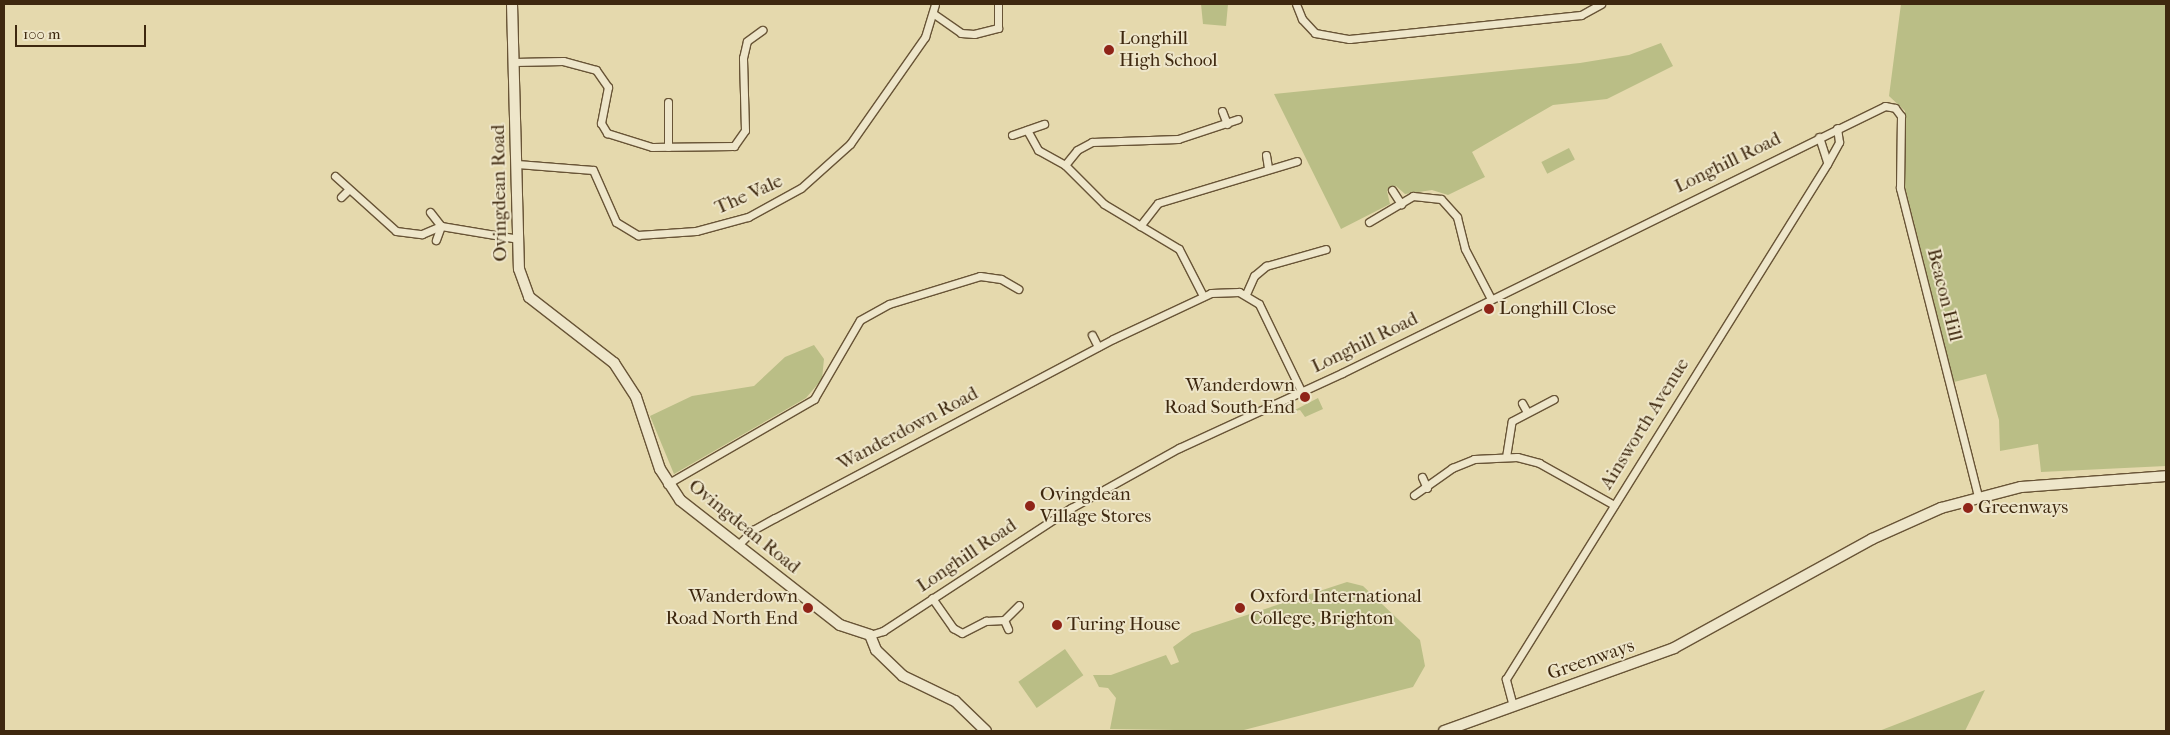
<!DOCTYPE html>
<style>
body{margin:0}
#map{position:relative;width:2170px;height:735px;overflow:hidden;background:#e5d9ad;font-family:"IM FELL French Canon",serif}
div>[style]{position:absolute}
.green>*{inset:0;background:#babe86;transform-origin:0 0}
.roads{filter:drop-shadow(1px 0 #685436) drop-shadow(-1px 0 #685436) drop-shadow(0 1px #685436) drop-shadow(0 -1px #685436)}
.street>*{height:7px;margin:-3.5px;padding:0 3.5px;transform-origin:3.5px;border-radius:3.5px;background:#eee6ca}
.secondary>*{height:10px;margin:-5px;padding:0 5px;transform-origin:5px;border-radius:5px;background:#eee6ca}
.dots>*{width:14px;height:14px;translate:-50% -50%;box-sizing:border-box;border:2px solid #eee6ca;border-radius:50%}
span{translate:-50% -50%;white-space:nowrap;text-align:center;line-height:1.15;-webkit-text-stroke:4px #eee6ca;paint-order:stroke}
.poi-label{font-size:19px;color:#3e280f}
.left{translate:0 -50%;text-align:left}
.right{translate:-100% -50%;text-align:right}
.street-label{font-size:19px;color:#3e280f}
.frame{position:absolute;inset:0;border:5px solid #3e280f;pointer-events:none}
.scale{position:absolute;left:15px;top:25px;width:131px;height:22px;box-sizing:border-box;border:2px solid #3e280f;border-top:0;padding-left:6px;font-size:15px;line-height:18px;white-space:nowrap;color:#3e280f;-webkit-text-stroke:4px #eee6ca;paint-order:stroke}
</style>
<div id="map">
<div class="green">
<i style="clip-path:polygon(1201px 4px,1228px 4px,1226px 26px,1203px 24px)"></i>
<i style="clip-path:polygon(1901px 4px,2166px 4px,2166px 466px,2041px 472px,2038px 444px,2000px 451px,1999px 420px,1986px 374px,1954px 382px,1903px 179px,1905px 111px,1889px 96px)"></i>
<i style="clip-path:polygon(1661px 43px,1673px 66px,1607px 99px,1553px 105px,1472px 152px,1485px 177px,1448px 195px,1432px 190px,1405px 194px,1396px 186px,1387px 191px,1390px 204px,1341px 229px,1274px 94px,1580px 63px,1629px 55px)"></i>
<i style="left:1569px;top:148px;width:13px;height:31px;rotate:63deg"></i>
<i style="clip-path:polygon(814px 345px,824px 359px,822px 379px,806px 398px,674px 474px,650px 416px,692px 396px,754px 386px,785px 357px)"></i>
<i style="clip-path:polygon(1318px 398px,1323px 409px,1305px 417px,1300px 410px,1291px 412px)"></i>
<i style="clip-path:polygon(1347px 582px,1363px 586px,1420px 640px,1425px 666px,1413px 687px,1240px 731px,1110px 729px,1116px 698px,1108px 688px,1099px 687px,1093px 675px,1111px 675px,1166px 655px,1171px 665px,1179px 662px,1173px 647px,1192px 633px)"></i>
<i style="left:1065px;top:649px;width:32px;height:57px;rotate:55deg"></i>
<i style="clip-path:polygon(1985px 690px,1965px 731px,1879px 731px)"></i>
</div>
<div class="roads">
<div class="street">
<i style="left:1296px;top:4px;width:16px;rotate:68deg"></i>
<i style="left:1302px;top:19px;width:19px;rotate:47deg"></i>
<i style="left:1315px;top:33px;width:35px;rotate:10deg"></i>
<i style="left:1349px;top:39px;width:233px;rotate:-5.9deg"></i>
<i style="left:1581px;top:15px;width:23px;rotate:-29deg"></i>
<i style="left:934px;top:14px;width:33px;rotate:35deg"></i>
<i style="left:961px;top:33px;width:13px;rotate:4deg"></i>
<i style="left:974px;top:34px;width:25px;rotate:-14deg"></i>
<i style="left:998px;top:28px;width:24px;rotate:-90deg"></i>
<i style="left:514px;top:62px;width:49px;rotate:-1.2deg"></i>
<i style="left:563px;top:61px;width:34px;rotate:15deg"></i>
<i style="left:596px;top:70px;width:21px;rotate:55deg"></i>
<i style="left:608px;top:87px;width:37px;rotate:101deg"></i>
<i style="left:601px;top:123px;width:12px;rotate:59deg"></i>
<i style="left:607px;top:133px;width:47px;rotate:17.3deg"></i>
<i style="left:652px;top:147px;width:82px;rotate:-0.7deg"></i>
<i style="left:734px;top:146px;width:19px;rotate:-55deg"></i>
<i style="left:745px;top:130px;width:72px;rotate:-91.6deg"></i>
<i style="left:743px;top:58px;width:17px;rotate:-77deg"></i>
<i style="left:747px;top:41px;width:19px;rotate:-36deg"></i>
<i style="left:1222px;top:111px;width:14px;rotate:69deg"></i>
<i style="left:1027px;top:130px;width:23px;rotate:61deg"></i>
<i style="left:1038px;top:150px;width:31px;rotate:29deg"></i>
<i style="left:1065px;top:165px;width:55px;rotate:45deg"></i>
<i style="left:1104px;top:204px;width:87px;rotate:31deg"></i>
<i style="left:1179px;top:249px;width:53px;rotate:62.9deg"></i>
<i style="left:1012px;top:135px;width:34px;rotate:-19deg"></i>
<i style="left:1819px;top:137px;width:25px;rotate:72deg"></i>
<i style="left:668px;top:147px;width:45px;rotate:-90deg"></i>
<i style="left:1266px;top:155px;width:13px;rotate:81deg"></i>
<i style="left:517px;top:164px;width:76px;rotate:4.5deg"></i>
<i style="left:593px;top:170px;width:57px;rotate:66.1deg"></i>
<i style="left:616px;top:222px;width:26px;rotate:31deg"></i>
<i style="left:638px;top:235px;width:58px;rotate:-3.9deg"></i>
<i style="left:696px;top:231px;width:54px;rotate:-15.1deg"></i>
<i style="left:748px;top:217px;width:60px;rotate:-28.7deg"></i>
<i style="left:801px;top:188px;width:66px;rotate:-41.9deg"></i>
<i style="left:850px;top:144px;width:131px;rotate:-55deg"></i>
<i style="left:925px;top:37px;width:34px;rotate:-73deg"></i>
<i style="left:1065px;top:165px;width:19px;rotate:-51deg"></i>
<i style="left:1077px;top:150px;width:17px;rotate:-28deg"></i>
<i style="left:1092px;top:142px;width:86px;rotate:-2deg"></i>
<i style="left:1178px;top:139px;width:63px;rotate:-18.4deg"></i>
<i style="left:335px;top:176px;width:82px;rotate:42deg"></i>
<i style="left:396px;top:231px;width:26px;rotate:7deg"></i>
<i style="left:422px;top:234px;width:21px;rotate:-23deg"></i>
<i style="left:441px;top:226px;width:79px;rotate:9.5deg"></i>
<i style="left:1392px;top:190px;width:17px;rotate:57deg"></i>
<i style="left:341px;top:197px;width:10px;rotate:-45deg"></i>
<i style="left:430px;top:212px;width:18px;rotate:52deg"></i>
<i style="left:441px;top:226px;width:15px;rotate:110deg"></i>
<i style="left:1369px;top:222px;width:51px;rotate:-30.6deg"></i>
<i style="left:1413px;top:196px;width:28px;rotate:6deg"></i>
<i style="left:1441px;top:199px;width:24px;rotate:48deg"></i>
<i style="left:1457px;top:217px;width:33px;rotate:76deg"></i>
<i style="left:1465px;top:249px;width:56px;rotate:62.5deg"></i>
<i style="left:1140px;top:226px;width:29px;rotate:-52deg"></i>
<i style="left:1158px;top:203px;width:145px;rotate:-16.8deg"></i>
<i style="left:1246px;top:294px;width:20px;rotate:-66deg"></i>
<i style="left:1254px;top:276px;width:16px;rotate:-40deg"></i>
<i style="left:1266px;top:266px;width:62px;rotate:-15.8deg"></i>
<i style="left:1092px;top:335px;width:13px;rotate:63deg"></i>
<i style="left:1522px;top:403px;width:10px;rotate:61deg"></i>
<i style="left:1506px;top:457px;width:36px;rotate:-81deg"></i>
<i style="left:1512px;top:421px;width:47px;rotate:-27.6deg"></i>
<i style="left:1422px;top:477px;width:12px;rotate:66deg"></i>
<i style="left:667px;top:484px;width:170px;rotate:-30deg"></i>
<i style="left:814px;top:399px;width:91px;rotate:-59.8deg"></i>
<i style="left:860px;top:320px;width:33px;rotate:-29deg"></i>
<i style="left:889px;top:304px;width:95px;rotate:-17.1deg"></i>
<i style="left:980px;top:276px;width:21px;rotate:8deg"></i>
<i style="left:1001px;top:279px;width:20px;rotate:30deg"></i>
<i style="left:1414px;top:495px;width:47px;rotate:-35.4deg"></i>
<i style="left:1452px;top:468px;width:24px;rotate:-22deg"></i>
<i style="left:1474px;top:459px;width:43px;rotate:-2.7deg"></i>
<i style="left:1517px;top:457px;width:23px;rotate:15deg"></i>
<i style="left:1539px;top:463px;width:86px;rotate:29.2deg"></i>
<i style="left:737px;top:546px;width:23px;rotate:-45deg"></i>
<i style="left:753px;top:530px;width:25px;rotate:-29deg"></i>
<i style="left:775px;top:518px;width:382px;rotate:-27.9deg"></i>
<i style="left:1113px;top:339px;width:108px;rotate:-25.1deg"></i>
<i style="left:1211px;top:293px;width:28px;rotate:-2deg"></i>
<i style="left:1239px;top:292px;width:23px;rotate:31deg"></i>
<i style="left:1259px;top:304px;width:97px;rotate:64.2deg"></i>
<i style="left:932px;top:598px;width:37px;rotate:55deg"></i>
<i style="left:953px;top:628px;width:10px;rotate:29deg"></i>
<i style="left:962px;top:633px;width:27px;rotate:-27deg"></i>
<i style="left:986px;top:621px;width:18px;rotate:-3deg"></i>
<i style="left:1004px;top:620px;width:21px;rotate:-45deg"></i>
<i style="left:1004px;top:620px;width:10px;rotate:66deg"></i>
<i style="left:870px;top:635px;width:14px;rotate:-17deg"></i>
<i style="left:883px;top:631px;width:225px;rotate:-33.2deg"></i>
<i style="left:1071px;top:508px;width:124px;rotate:-29.1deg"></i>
<i style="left:1179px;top:448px;width:179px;rotate:-24.7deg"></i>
<i style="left:1342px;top:373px;width:605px;rotate:-26.18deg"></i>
<i style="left:1885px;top:106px;width:10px;rotate:11deg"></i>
<i style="left:1895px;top:108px;width:10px;rotate:53deg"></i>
<i style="left:1901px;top:116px;width:72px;rotate:90.8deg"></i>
<i style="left:1900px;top:188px;width:318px;rotate:75.8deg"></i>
<i style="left:1513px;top:706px;width:28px;rotate:-105deg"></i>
<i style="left:1506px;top:679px;width:607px;rotate:-58.06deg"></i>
<i style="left:1827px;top:164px;width:25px;rotate:-61deg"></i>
<i style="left:1839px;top:142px;width:14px;rotate:-98deg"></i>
</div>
<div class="secondary">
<i style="left:512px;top:4px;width:265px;rotate:88.5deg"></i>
<i style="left:519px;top:269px;width:30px;rotate:70deg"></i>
<i style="left:529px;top:297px;width:108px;rotate:37.8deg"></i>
<i style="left:614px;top:363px;width:40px;rotate:57.1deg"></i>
<i style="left:636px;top:397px;width:76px;rotate:71.6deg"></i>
<i style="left:660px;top:469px;width:37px;rotate:57deg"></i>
<i style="left:680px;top:500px;width:203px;rotate:38deg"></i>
<i style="left:840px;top:625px;width:32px;rotate:18deg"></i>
<i style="left:870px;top:635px;width:16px;rotate:68deg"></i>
<i style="left:876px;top:650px;width:37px;rotate:44deg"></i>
<i style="left:903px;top:676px;width:58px;rotate:25.7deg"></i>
<i style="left:955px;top:701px;width:43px;rotate:44.1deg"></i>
<i style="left:1444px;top:731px;width:245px;rotate:-19.8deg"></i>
<i style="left:1674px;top:648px;width:226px;rotate:-28.8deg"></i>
<i style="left:1872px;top:539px;width:76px;rotate:-24.2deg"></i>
<i style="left:1941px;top:508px;width:83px;rotate:-14.7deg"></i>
<i style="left:2021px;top:487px;width:145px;rotate:-4.3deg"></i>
</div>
</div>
<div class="dots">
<i style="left:1109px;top:50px;background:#8f2418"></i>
<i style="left:1489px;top:309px;background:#8f2418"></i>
<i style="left:1305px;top:397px;background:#8f2418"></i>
<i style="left:1030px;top:506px;background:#8f2418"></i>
<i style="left:1968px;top:508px;background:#8f2418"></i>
<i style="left:808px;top:608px;background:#8f2418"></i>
<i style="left:1240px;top:608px;background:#8f2418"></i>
<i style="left:1057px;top:625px;background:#8f2418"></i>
</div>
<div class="poi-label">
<span class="left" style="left:1119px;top:50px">Longhill<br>High School</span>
<span class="left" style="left:1499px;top:309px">Longhill Close</span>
<span class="right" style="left:1295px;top:397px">Wanderdown<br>Road South End</span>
<span class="left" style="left:1040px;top:506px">Ovingdean<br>Village Stores</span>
<span class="left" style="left:1978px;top:508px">Greenways</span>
<span class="right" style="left:798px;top:608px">Wanderdown<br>Road North End</span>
<span class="left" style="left:1250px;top:608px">Oxford International<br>College, Brighton</span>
<span class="left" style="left:1067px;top:625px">Turing House</span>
</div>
<div class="street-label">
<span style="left:1728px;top:163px;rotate:-26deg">Longhill Road</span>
<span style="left:500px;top:193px;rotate:-91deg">Ovingdean Road</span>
<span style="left:749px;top:195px;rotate:-24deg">The Vale</span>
<span style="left:1944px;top:295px;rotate:76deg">Beacon Hill</span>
<span style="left:1365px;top:343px;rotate:-26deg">Longhill Road</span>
<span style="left:1645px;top:424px;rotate:-58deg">Ainsworth Avenue</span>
<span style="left:908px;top:429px;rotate:-28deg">Wanderdown Road</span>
<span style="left:744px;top:527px;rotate:39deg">Ovingdean Road</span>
<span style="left:967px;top:556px;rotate:-34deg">Longhill Road</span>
<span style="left:1591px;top:660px;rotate:-19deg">Greenways</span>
</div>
<div class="frame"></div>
<div class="scale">100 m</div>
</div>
